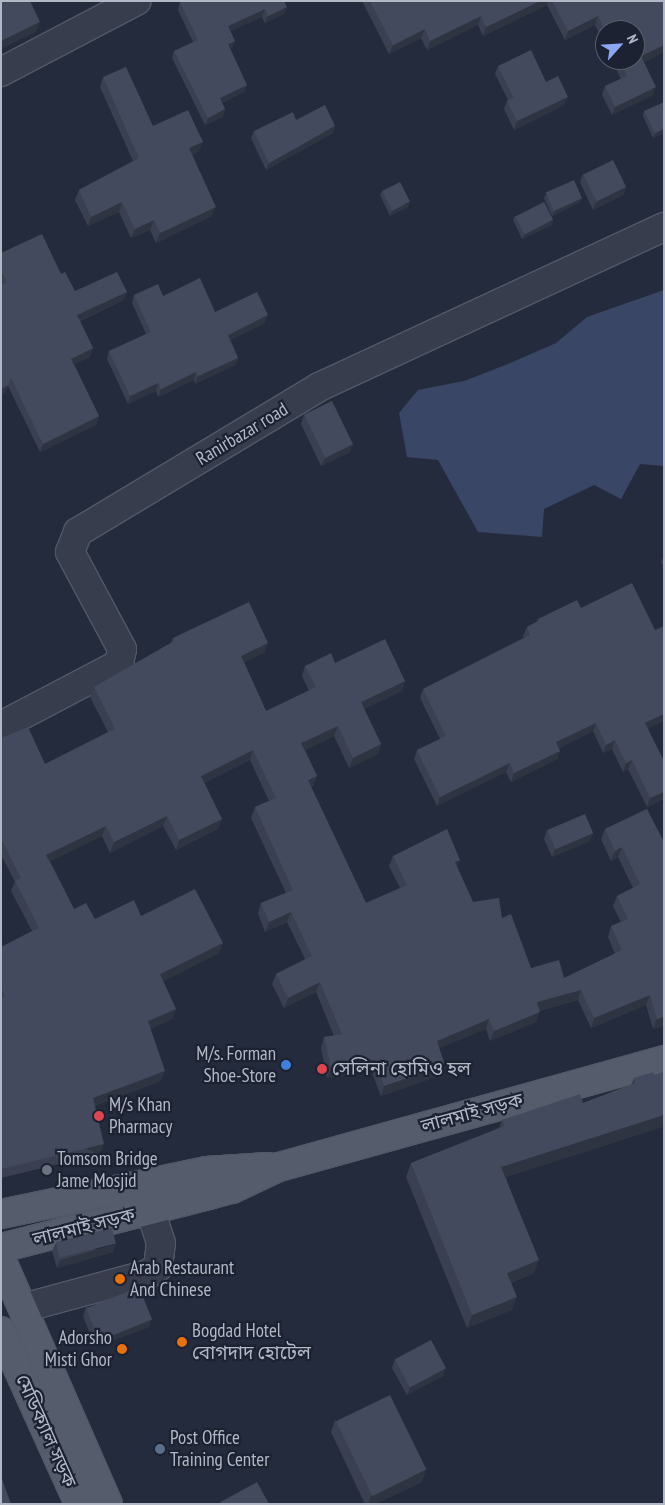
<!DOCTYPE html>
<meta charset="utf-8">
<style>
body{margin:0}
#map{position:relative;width:665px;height:1505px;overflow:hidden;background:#242b3c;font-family:"PT Sans Narrow","Noto Sans Bengali",sans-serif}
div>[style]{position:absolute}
.water>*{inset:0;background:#394665}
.roads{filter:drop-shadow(1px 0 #525867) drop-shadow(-1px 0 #525867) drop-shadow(0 1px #525867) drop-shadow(0 -1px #525867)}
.minor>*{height:28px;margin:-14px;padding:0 14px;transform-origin:14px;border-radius:14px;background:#373d4c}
.major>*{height:28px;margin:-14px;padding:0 14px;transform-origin:14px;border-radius:14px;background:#555c6c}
.wall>*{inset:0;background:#3a4051}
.shaded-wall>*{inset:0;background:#2f3442;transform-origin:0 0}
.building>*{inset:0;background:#434a5e;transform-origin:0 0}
.dots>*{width:14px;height:14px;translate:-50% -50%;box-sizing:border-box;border:2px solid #1c2231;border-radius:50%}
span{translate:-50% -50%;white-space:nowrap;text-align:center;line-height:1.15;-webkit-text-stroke:4.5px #1c2231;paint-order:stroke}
.street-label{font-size:19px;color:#b3b8c7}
.poi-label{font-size:19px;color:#b3b8c7}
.right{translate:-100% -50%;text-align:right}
.left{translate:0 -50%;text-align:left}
.frame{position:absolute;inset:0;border:2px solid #b3b8c7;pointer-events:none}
.north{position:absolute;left:595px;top:20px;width:50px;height:50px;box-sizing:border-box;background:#1c2231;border:1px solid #585e6d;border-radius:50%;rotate:64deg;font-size:14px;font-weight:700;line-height:20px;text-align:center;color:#b3b8c7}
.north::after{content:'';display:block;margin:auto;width:18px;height:22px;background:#8aa6f5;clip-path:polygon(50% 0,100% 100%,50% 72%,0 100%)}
</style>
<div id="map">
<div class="water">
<i style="clip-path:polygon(664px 290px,664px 466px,640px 464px,621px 499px,594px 485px,544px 509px,542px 537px,478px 532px,438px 460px,407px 457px,399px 413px,418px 390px,464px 381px,508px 364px,556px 343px,587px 317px)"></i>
</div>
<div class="roads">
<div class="minor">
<i style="left:1px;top:72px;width:153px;rotate:-27.7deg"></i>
<i style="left:1px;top:726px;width:133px;rotate:-27.7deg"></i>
<i style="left:119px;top:664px;width:15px;rotate:-79deg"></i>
<i style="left:122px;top:649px;width:110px;rotate:-118.2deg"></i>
<i style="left:70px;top:552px;width:22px;rotate:-68deg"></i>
<i style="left:78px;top:532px;width:281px;rotate:-31deg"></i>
<i style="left:319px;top:387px;width:380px;rotate:-24.9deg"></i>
<i style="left:23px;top:1308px;width:130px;rotate:-15.2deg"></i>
<i style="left:148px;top:1274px;width:12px;rotate:-35deg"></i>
<i style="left:158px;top:1267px;width:24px;rotate:-83deg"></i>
<i style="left:161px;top:1243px;width:35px;rotate:-108deg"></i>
</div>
<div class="major">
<i style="left:1px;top:1214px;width:209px;rotate:-11.8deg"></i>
<i style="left:206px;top:1171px;width:62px;rotate:-3.7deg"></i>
<i style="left:1px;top:1248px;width:215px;rotate:-14.3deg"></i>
<i style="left:209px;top:1195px;width:24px;rotate:-15deg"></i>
<i style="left:232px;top:1189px;width:52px;rotate:-25.1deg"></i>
<i style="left:279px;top:1167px;width:400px;rotate:-15.5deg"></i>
<i style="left:1px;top:1259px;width:267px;rotate:66.4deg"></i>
<i style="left:1px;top:1331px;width:190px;rotate:65.7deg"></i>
</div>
</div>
<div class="wall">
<i style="clip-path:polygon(362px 1px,664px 1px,664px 52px,644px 62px,653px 95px,612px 115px,602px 95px,605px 86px,621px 79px,612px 60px,635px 60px,605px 30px,605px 45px,595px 25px,565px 40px,547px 5px,483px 36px,478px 25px,427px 50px,421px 38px,389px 54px)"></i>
<i style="clip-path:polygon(180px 2px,287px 7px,284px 14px,265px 23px,262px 17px,230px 31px,235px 41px,232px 48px,230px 49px,247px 85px,244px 92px,222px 103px,225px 109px,223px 117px,205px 125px,172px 58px,174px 51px,193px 42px,178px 10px)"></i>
<i style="clip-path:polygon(498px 66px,546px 82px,564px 105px,514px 130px,504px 109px,507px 101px,508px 100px,495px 74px)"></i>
<i style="clip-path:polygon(103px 77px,153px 126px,199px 151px,192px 155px,212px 216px,156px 243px,150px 230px,131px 238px,119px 212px,88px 226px,75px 200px,79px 190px,133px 161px,100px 87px)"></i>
<i style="clip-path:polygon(644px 111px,664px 133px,653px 138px,643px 116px)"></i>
<i style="clip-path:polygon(254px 131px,333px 133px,266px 170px,251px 138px)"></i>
<i style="clip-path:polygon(583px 174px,626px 187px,623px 195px,593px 210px,580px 182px)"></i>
<i style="clip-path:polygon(382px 191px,408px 207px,390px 216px,380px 195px)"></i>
<i style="clip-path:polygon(546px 194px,580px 202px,552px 216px,544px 198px)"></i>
<i style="clip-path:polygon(515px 216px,552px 225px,522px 239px,513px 220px)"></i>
<i style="clip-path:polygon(1px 253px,61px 274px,75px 291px,124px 300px,80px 321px,93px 348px,90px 357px,74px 364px,99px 416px,96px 425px,40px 452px,8px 386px,5px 393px,1px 395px)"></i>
<i style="clip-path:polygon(134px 295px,163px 296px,215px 312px,265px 323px,230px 340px,238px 358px,235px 365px,195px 384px,194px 380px,158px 397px,156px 391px,128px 404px,107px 359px,109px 351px,146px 334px,132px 303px)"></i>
<i style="clip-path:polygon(304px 415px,350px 452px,321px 466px,301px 424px)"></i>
<i style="clip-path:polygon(664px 555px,664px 567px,661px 562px)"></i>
<i style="clip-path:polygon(581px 608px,648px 729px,664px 799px,647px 807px,628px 769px,623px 772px,612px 749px,603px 753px,593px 731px,559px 748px,560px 751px,557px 759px,511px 782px,506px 772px,437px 806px,414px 759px,417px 750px,440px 739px,420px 698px,423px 689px,524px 638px,523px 636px,527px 627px,536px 622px,538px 619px)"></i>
<i style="clip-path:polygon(173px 638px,268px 643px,264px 653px,244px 662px,266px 711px,309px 691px,302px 676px,305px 666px,335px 663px,405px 681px,402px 691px,364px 709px,381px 744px,378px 754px,349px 768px,334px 736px,305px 750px,317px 776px,313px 786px,311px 787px,366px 903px,400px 888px,389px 866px,393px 856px,460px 860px,457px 867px,473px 902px,502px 918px,531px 968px,564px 978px,615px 954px,608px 937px,611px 926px,621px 922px,613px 906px,617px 896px,633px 888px,618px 857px,611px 861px,601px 839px,605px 829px,647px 809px,664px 1026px,653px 1029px,646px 1005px,591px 1028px,578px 1000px,539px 1011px,536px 1022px,490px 1041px,486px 1029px,439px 1048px,441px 1075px,381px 1096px,371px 1070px,327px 1078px,321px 1048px,324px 1037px,334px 1036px,316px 992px,284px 1008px,272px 984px,276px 974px,305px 959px,287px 922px,265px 932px,258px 913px,261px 903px,286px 893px,251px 818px,255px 807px,269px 801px,250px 760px,204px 783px,222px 819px,218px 829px,176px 850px,163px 826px,110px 853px,102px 836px,50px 861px,74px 909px,95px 919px,141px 916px,223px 943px,219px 953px,163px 981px,176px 1009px,172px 1019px,150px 1029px,161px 1081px,95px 1106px,100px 1154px,1px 1178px,1px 947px,32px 931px,11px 891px,15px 882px,1px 855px,1px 738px,45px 764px,108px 732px,90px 697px,94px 687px,171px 643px)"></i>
<i style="clip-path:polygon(547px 830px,590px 841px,552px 857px,544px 839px)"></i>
<i style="clip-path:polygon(664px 1072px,664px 1123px,662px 1127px,506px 1177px,534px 1273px,511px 1283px,512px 1310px,467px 1328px,406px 1177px,411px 1163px,499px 1128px,502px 1120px,583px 1103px,631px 1085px,634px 1078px,654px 1075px)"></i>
<i style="clip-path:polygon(56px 1243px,113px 1252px,57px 1268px,52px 1251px)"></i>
<i style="clip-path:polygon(86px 1307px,149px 1327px,95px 1347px,83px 1316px)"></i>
<i style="clip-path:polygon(395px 1359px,443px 1376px,407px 1395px,392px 1368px)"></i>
<i style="clip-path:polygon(335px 1420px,422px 1482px,375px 1504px,365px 1504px,331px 1432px)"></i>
</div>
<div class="shaded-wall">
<i style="clip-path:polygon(540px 1px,548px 1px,547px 5px,483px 36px,486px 27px)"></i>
<i style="clip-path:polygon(287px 7px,284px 14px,265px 23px,268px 16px)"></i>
<i style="clip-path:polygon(265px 9px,262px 17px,225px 34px,228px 26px)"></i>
<i style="clip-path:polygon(481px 16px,478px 25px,427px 50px,430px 41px)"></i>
<i style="clip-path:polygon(598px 16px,595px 25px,565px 40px,568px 31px)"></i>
<i style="clip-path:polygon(40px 22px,36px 32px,1px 49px,1px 41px)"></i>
<i style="clip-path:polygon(425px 29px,421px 38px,389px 54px,393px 45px)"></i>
<i style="clip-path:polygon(235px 41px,232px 48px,225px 51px,228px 44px)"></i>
<i style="clip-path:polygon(664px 45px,664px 52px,638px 65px,641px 56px)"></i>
<i style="clip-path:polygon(247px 85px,244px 92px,217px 105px,220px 98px)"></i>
<i style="clip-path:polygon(656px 87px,653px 95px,612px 115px,615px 107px)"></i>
<i style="clip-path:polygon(568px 97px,564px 105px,514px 130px,517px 121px)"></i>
<i style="clip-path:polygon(225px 109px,223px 117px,205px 125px,208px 118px)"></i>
<i style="clip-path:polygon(335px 126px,333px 133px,266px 170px,269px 163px)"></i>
<i style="clip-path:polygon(664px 129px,664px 133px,653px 138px,655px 133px)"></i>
<i style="clip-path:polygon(203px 142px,199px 151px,185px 158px,189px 148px)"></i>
<i style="clip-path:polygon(626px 187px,623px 195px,593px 210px,596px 201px)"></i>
<i style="clip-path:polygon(582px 198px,580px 202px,552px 216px,554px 211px)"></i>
<i style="clip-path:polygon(122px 202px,119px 212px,88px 226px,91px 217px)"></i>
<i style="clip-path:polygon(410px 202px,408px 207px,390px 216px,392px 211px)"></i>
<i style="clip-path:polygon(216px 207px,212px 216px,156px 243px,160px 233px)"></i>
<i style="clip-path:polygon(154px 220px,150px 230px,131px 238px,135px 229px)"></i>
<i style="clip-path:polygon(553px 220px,552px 225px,522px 239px,524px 235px)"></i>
<i style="clip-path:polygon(127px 292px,124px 300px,74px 323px,77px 315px)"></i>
<i style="clip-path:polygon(268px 315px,265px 323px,225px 343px,228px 335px)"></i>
<i style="clip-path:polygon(93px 348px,90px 357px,68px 367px,71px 359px)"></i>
<i style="clip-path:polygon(238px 358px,235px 365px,195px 384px,198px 376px)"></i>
<i style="clip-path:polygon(196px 372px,194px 380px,158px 397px,161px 389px)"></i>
<i style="clip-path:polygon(158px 383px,156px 391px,128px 404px,130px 396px)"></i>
<i style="clip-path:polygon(8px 385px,5px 393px,1px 395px,1px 389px)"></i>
<i style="clip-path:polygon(99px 416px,96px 425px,40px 452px,43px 444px)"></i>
<i style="clip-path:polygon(353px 444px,350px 452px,321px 466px,325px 458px)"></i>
<i style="clip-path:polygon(268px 643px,264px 653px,237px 666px,241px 656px)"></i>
<i style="clip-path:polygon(405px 681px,402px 691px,358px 712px,361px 702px)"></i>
<i style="clip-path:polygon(664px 714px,664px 721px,642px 732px,645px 723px)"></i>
<i style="clip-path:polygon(596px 723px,593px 731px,553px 751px,556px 742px)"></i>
<i style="clip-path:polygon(338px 726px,334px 736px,298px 753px,301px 743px)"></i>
<i style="clip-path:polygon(615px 740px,612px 749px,603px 753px,606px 745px)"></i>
<i style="clip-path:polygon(381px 744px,378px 754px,349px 768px,353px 758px)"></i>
<i style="clip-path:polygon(253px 750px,250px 760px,197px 786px,201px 776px)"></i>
<i style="clip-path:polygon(560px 751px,557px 759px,511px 782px,514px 773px)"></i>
<i style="clip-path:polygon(632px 760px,628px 769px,623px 772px,626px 763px)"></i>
<i style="clip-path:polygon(510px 763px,506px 772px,437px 806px,440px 797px)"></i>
<i style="clip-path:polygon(317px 776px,313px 786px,304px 790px,308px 780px)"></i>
<i style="clip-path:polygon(664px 792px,664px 799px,647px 807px,650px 798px)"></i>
<i style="clip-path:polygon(167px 816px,163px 826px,110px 853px,114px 842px)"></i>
<i style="clip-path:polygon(222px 819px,218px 829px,176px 850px,179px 840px)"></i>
<i style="clip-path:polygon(106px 826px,102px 836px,43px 865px,46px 855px)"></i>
<i style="clip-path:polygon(593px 833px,590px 841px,552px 857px,555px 849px)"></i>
<i style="clip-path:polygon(622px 847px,618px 857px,611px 861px,615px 851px)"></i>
<i style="clip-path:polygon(460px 860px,456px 870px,455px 862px)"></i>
<i style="clip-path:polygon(291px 912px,287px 922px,265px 932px,269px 922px)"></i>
<i style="clip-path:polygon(223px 943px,219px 953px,157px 985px,160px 974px)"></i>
<i style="clip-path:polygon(320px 982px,316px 992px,284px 1008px,288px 998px)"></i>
<i style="clip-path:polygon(581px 990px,578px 1000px,533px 1012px,537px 1002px)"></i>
<i style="clip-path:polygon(650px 995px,646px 1005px,591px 1028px,594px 1018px)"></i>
<i style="clip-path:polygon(176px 1009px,172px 1019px,144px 1031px,148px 1021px)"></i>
<i style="clip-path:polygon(540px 1012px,536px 1022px,490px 1041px,494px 1031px)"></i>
<i style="clip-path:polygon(664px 1017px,664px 1026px,653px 1029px,657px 1019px)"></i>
<i style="clip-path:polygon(489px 1019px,486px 1029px,433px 1051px,437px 1041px)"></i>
<i style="clip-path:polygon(375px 1060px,371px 1070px,327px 1078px,331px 1068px)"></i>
<i style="clip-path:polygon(445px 1065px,441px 1075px,381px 1096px,384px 1086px)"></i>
<i style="clip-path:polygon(165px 1071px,161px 1081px,89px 1108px,93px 1098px)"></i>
<i style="clip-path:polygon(664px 1114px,664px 1123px,662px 1127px,497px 1180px,501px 1167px)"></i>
<i style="left:104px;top:1144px;width:11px;height:106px;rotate:112deg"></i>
<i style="clip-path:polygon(116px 1244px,113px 1252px,57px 1268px,60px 1260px)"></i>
<i style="clip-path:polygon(539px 1260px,534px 1273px,502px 1286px,507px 1273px)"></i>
<i style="clip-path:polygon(517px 1297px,512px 1310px,467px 1328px,472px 1315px)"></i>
<i style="clip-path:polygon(152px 1319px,149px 1327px,95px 1347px,98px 1339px)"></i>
<i style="clip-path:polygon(446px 1368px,443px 1376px,407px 1395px,410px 1387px)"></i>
<i style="clip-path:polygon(426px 1470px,422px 1482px,375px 1504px,368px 1504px,371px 1496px)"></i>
</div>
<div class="building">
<i style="clip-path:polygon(1px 1px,30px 1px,40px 22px,1px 41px)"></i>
<i style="clip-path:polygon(183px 1px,284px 1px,287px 7px,268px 16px,265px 9px,228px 26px,235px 41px,228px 44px,247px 85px,220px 98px,225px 109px,208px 118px,174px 51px,198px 40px,180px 2px)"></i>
<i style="clip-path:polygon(370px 1px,540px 1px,486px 27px,481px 16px,430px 41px,425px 29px,393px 45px)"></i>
<i style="clip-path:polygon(552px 1px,664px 1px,664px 45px,641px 56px,656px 87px,615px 107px,605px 86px,627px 76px,620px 60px,635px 60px,635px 30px,605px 30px,598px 16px,568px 31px)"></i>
<i style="clip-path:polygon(531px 50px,546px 82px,558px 76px,568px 97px,517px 121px,507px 101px,514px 98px,498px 66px)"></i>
<i style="clip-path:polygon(126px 67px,153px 126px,188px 110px,203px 142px,189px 148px,216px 207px,160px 233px,154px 220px,135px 229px,122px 202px,91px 217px,79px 190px,139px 158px,103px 77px)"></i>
<i style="clip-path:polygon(664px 102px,664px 129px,655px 133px,644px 111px)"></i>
<i style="clip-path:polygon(325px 105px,335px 126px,269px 163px,254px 131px,293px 112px,296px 120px)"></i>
<i style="left:613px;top:160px;width:30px;height:33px;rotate:64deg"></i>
<i style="left:574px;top:180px;width:20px;height:31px;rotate:66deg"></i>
<i style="left:400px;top:182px;width:22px;height:20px;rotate:63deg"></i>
<i style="left:544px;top:202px;width:20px;height:32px;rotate:63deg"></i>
<i style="clip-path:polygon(42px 234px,61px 274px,65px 272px,75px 291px,117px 272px,127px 292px,77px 315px,93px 348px,71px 359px,99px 416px,43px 444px,11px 378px,8px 385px,1px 389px,1px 285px,7px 282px,1px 271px,1px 253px)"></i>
<i style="clip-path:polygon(200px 278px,215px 312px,257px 292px,268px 315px,228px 335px,238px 358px,198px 376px,196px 372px,161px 389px,158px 383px,130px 396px,109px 351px,151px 332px,134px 295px,158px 284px,163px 296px)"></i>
<i style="left:332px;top:401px;width:48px;height:31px;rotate:64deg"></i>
<i style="clip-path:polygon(632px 583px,655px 630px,664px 626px,664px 714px,645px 723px,664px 761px,664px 792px,650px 798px,632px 760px,626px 763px,615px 740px,606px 745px,596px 723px,556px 742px,560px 751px,514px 773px,510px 763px,440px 797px,417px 750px,446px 736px,423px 689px,530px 635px,527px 627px,539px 621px,538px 619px,577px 600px,581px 608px)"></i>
<i style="clip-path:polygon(249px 602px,268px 643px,241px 656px,266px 711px,316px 687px,305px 666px,331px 653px,335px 663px,385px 639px,405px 681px,361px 702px,381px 744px,353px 758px,338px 726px,301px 743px,317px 776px,308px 780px,366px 903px,407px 885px,393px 856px,447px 829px,460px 860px,455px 862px,473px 902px,499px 898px,502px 918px,511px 914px,531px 968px,559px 960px,564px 978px,622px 950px,611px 926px,628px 919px,617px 896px,640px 884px,622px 847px,615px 851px,605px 829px,647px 809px,664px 842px,664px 1017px,657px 1019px,650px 995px,594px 1018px,581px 990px,537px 1002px,540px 1012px,494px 1031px,489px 1019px,437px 1041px,445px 1065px,384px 1086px,375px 1060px,331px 1068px,324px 1037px,342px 1034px,320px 982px,288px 998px,276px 974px,312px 956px,291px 912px,269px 922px,261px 903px,293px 890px,255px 807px,276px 798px,253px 750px,201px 776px,222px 819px,179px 840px,167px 816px,114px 842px,106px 826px,46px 855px,74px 909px,86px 903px,95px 919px,134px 900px,141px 916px,195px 889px,223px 943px,160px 974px,176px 1009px,148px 1021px,165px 1071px,93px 1098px,104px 1144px,1px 1169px,1px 998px,5px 996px,1px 988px,1px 947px,39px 928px,15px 881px,21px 878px,1px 838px,1px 738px,28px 727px,45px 764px,115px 729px,94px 687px,174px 641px,173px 638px)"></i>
<i style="left:585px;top:814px;width:21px;height:41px;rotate:67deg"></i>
<i style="clip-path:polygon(653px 1072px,654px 1075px,664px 1072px,664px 1115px,501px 1167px,539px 1260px,507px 1273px,517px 1297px,472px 1315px,411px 1163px,505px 1126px,502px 1120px,580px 1094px,583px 1103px,635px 1083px,634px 1078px)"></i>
<i style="left:112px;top:1228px;width:16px;height:58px;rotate:76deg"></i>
<i style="left:139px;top:1287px;width:35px;height:57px;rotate:68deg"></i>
<i style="left:431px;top:1340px;width:32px;height:41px;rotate:62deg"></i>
<i style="left:390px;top:1395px;width:83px;height:60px;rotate:64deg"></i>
<i style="clip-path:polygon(1px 1476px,11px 1504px,1px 1504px)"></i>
<i style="clip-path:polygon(257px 1482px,269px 1504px,217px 1504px)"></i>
</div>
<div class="dots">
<i style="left:286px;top:1065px;background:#3f7fe0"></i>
<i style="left:322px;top:1069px;background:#e0444e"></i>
<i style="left:99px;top:1116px;background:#e0444e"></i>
<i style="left:47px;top:1170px;background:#6b7280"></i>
<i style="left:120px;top:1279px;background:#e8710a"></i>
<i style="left:182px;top:1342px;background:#e8710a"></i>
<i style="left:122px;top:1349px;background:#e8710a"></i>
<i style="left:160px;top:1449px;background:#5c6f8a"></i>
</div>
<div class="street-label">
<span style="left:242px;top:434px;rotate:-31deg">Ranirbazar road</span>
<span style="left:472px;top:1113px;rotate:-15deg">লালমাই সড়ক</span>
<span style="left:84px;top:1227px;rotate:-14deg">লালমাই সড়ক</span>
<span style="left:46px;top:1431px;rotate:66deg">মেডিক্যাল সড়ক</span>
</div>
<div class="poi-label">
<span class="right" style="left:276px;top:1065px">M/s. Forman<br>Shoe-Store</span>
<span class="left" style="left:332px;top:1069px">সেলিনা হোমিও হল</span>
<span class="left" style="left:109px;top:1116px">M/s Khan<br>Pharmacy</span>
<span class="left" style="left:57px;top:1170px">Tomsom Bridge<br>Jame Mosjid</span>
<span class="left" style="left:130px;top:1279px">Arab Restaurant<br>And Chinese</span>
<span class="left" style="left:192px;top:1342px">Bogdad Hotel<br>বোগদাদ হোটেল</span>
<span class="right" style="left:112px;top:1349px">Adorsho<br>Misti Ghor</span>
<span class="left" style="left:170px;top:1449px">Post Office<br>Training Center</span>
</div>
<div class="frame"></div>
<div class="north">N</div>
</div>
